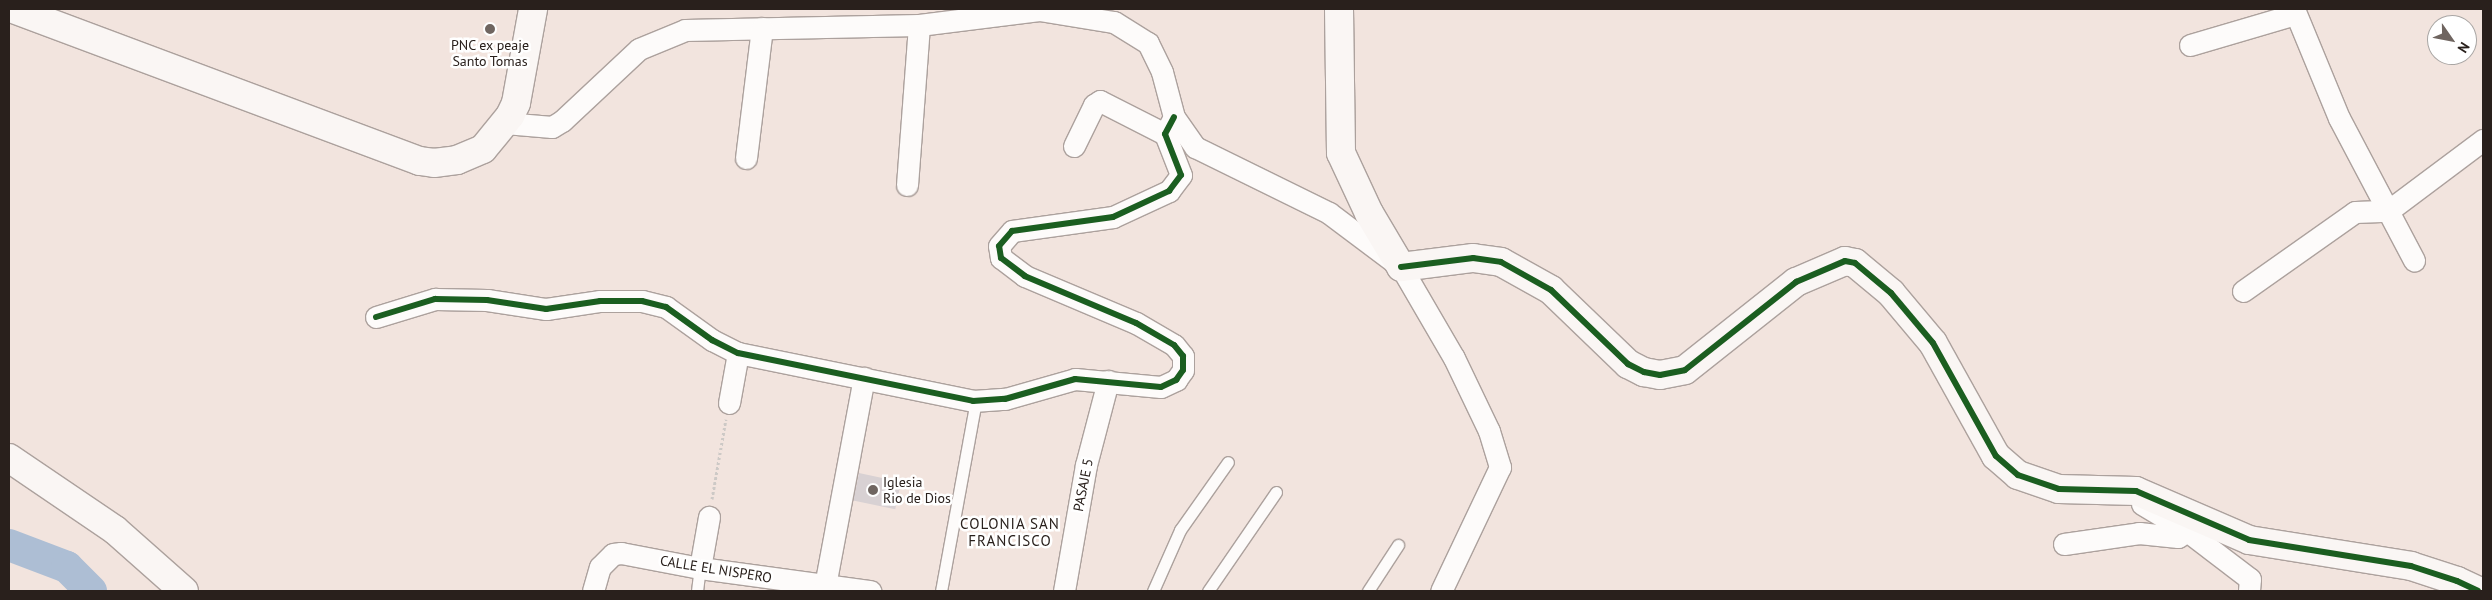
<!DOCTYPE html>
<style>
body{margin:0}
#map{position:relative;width:2492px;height:600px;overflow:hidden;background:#f2e4de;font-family:"PT Sans",sans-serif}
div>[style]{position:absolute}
.river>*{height:32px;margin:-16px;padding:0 16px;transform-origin:16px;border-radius:16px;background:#adbed4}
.building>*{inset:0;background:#d8d1d3;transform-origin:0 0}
.path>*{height:3px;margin-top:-1.5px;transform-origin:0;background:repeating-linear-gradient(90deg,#cdc9c6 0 2.5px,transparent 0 5px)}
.roads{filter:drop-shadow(1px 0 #aca19d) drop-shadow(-1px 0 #aca19d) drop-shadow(0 1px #aca19d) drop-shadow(0 -1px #aca19d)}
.lane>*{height:11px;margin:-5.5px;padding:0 5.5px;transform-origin:5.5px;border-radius:5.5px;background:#fdfbfa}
.street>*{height:21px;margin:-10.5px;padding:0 10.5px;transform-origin:10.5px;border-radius:10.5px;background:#fdfbfa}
.secondary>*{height:28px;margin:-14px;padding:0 14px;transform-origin:14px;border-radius:14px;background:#faf6f4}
.cycleway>*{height:6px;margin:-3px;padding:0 3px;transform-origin:3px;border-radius:3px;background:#1b5e20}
.dots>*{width:14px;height:14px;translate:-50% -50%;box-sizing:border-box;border:2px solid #fff;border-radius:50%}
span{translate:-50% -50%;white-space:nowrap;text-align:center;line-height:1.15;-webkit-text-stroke:5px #fff;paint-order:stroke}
.poi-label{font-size:14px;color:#29201c}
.left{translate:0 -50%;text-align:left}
.street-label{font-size:14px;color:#29201c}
.neighbourhood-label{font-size:15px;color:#29201c;letter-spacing:1px}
.frame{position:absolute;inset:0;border:10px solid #29201c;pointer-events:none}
.north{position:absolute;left:2427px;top:15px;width:50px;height:50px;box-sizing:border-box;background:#fff;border:1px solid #a9a6a4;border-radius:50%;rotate:123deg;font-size:14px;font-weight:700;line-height:20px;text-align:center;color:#29201c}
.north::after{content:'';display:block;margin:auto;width:18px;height:22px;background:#6f6560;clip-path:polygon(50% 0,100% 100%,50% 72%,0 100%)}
</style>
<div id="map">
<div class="river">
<i style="left:9px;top:545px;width:62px;rotate:20.8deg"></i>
<i style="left:67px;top:567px;width:34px;rotate:45deg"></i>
</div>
<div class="building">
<i style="left:859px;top:473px;width:43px;height:28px;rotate:12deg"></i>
</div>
<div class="path">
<i style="left:712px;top:499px;width:81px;rotate:-80.1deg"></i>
</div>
<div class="roads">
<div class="lane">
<i style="left:697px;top:591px;width:23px;rotate:-83deg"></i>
<i style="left:941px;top:591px;width:193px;rotate:-79.6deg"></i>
<i style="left:1153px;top:591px;width:67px;rotate:-66.1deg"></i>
<i style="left:1180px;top:530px;width:83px;rotate:-54.8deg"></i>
<i style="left:1208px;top:591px;width:120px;rotate:-55.5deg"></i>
<i style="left:1368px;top:591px;width:55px;rotate:-56.9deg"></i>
</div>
<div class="street">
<i style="left:2294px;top:9px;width:118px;rotate:67.6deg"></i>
<i style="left:2339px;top:118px;width:161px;rotate:62.2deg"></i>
<i style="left:2190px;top:45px;width:109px;rotate:-16.4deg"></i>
<i style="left:505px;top:123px;width:47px;rotate:4.9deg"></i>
<i style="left:552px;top:127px;width:12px;rotate:-31deg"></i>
<i style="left:562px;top:121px;width:105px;rotate:-43.1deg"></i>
<i style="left:639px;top:49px;width:50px;rotate:-22.4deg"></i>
<i style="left:685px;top:30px;width:234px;rotate:-1.2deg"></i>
<i style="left:919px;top:25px;width:121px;rotate:-7.1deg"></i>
<i style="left:1039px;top:10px;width:76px;rotate:9.1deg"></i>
<i style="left:1114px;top:22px;width:40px;rotate:32deg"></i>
<i style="left:1148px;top:43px;width:32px;rotate:64deg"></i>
<i style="left:1162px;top:72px;width:47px;rotate:75.1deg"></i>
<i style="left:1174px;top:117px;width:37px;rotate:55deg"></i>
<i style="left:1195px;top:147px;width:149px;rotate:26.2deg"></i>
<i style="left:1329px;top:213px;width:90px;rotate:36.9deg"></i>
<i style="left:1401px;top:267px;width:105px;rotate:59.8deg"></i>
<i style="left:1454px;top:358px;width:81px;rotate:64.4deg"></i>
<i style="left:1489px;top:431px;width:38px;rotate:73deg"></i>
<i style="left:1500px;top:467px;width:137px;rotate:115.4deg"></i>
<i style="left:1074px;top:146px;width:46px;rotate:-64deg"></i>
<i style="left:1094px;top:105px;width:7px;rotate:-34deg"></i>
<i style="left:1100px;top:101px;width:73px;rotate:26.9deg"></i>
<i style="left:746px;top:158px;width:131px;rotate:-83deg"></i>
<i style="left:907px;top:185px;width:160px;rotate:-85.7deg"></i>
<i style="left:2243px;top:291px;width:137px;rotate:-35.2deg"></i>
<i style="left:2355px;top:212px;width:33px;rotate:-2deg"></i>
<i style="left:2388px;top:211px;width:119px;rotate:-36.8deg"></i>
<i style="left:376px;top:317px;width:62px;rotate:-17deg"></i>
<i style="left:435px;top:299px;width:52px;rotate:1.1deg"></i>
<i style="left:487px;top:300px;width:60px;rotate:8.7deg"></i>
<i style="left:546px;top:309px;width:55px;rotate:-8.4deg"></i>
<i style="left:600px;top:301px;width:42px"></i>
<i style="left:642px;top:301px;width:25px;rotate:14deg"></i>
<i style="left:666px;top:307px;width:57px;rotate:35.7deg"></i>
<i style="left:712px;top:340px;width:29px;rotate:27deg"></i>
<i style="left:738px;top:353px;width:240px;rotate:11.5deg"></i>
<i style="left:973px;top:401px;width:32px;rotate:-4deg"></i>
<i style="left:1005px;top:399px;width:73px;rotate:-15.9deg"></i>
<i style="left:1075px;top:379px;width:86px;rotate:5.3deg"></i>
<i style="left:1161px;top:387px;width:17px;rotate:-25deg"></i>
<i style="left:1176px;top:380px;width:12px;rotate:-55deg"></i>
<i style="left:1183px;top:370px;width:14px;rotate:-90deg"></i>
<i style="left:1183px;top:356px;width:14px;rotate:-129deg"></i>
<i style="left:1174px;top:345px;width:44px;rotate:-149.9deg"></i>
<i style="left:1136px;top:323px;width:121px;rotate:-157.1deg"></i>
<i style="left:1025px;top:276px;width:30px;rotate:-143deg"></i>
<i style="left:1001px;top:258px;width:12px;rotate:-99deg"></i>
<i style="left:999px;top:246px;width:20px;rotate:-49deg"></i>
<i style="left:1012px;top:231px;width:102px;rotate:-7.9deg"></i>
<i style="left:1113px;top:217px;width:62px;rotate:-24.9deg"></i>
<i style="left:1169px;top:191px;width:20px;rotate:-53deg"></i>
<i style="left:1181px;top:175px;width:44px;rotate:-111.3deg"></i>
<i style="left:1165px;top:134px;width:19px;rotate:-62deg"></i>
<i style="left:729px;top:403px;width:51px;rotate:-79.8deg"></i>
<i style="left:2142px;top:504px;width:52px;rotate:31deg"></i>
<i style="left:2187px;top:531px;width:79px;rotate:37.3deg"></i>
<i style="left:2250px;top:579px;width:12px;rotate:95deg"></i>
<i style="left:2064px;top:544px;width:76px;rotate:-8.3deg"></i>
<i style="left:2139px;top:533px;width:39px;rotate:6deg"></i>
<i style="left:2178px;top:537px;width:11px;rotate:-34deg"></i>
<i style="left:700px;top:568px;width:52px;rotate:-80deg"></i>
<i style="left:593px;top:591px;width:25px;rotate:-74deg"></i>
<i style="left:600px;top:567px;width:18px;rotate:-45deg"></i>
<i style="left:613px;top:554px;width:8px;rotate:-7deg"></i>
<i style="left:621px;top:553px;width:80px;rotate:10.8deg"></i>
<i style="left:700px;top:568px;width:172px;rotate:7.7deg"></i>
<i style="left:824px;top:591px;width:217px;rotate:-79.4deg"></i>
<i style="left:1064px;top:591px;width:128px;rotate:-80.1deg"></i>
<i style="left:1086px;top:465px;width:87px;rotate:-75.3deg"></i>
</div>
<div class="secondary">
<i style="left:13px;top:9px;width:434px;rotate:20.5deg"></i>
<i style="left:420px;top:161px;width:14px;rotate:8deg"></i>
<i style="left:434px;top:163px;width:23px;rotate:-7deg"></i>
<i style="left:457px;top:160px;width:28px;rotate:-23deg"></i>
<i style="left:483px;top:149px;width:43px;rotate:-50.7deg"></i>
<i style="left:510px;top:116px;width:14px;rotate:-65deg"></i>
<i style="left:516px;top:103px;width:96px;rotate:-79.7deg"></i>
<i style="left:1339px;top:9px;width:144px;rotate:89.2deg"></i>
<i style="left:1341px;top:153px;width:66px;rotate:65deg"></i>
<i style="left:1369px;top:213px;width:63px;rotate:59.3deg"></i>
<i style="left:1401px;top:267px;width:73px;rotate:-7.1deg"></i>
<i style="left:1473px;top:258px;width:28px;rotate:8deg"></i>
<i style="left:1501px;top:262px;width:57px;rotate:29.2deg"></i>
<i style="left:1551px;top:290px;width:107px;rotate:43.9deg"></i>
<i style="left:1628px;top:364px;width:18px;rotate:27deg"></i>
<i style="left:1644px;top:372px;width:16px;rotate:11deg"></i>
<i style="left:1660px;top:375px;width:25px;rotate:-11deg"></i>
<i style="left:1685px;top:370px;width:142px;rotate:-38.4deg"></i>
<i style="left:1796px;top:282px;width:53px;rotate:-23.2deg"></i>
<i style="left:1845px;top:261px;width:10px;rotate:11deg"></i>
<i style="left:1855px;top:263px;width:47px;rotate:39.8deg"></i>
<i style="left:1891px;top:293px;width:65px;rotate:50deg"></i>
<i style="left:1933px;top:343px;width:129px;rotate:60.9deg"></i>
<i style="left:1996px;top:456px;width:29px;rotate:41deg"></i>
<i style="left:2018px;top:475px;width:43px;rotate:18.9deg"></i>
<i style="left:2059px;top:489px;width:77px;rotate:1.5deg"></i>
<i style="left:2136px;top:491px;width:123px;rotate:23.4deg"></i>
<i style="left:2249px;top:540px;width:164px;rotate:9.1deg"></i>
<i style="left:2411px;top:566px;width:48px;rotate:18.1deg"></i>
<i style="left:2457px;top:581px;width:23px;rotate:25deg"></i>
<i style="left:9px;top:458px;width:128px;rotate:34.2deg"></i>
<i style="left:115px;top:530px;width:92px;rotate:41.5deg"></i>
</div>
</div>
<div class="cycleway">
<i style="left:1401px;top:267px;width:73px;rotate:-7.1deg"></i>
<i style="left:1473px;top:258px;width:28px;rotate:8deg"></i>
<i style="left:1501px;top:262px;width:57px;rotate:29.2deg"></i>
<i style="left:1551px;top:290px;width:107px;rotate:43.9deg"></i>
<i style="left:1628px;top:364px;width:18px;rotate:27deg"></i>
<i style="left:1644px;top:372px;width:16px;rotate:11deg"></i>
<i style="left:1660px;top:375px;width:25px;rotate:-11deg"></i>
<i style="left:1685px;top:370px;width:142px;rotate:-38.4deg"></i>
<i style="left:1796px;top:282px;width:53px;rotate:-23.2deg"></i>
<i style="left:1845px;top:261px;width:10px;rotate:11deg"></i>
<i style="left:1855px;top:263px;width:47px;rotate:39.8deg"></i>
<i style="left:1891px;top:293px;width:65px;rotate:50deg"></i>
<i style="left:1933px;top:343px;width:129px;rotate:60.9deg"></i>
<i style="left:1996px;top:456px;width:29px;rotate:41deg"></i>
<i style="left:2018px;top:475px;width:43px;rotate:18.9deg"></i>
<i style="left:2059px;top:489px;width:77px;rotate:1.5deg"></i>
<i style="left:2136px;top:491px;width:123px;rotate:23.4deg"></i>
<i style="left:2249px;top:540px;width:164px;rotate:9.1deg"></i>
<i style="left:2411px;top:566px;width:48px;rotate:18.1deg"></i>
<i style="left:2457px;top:581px;width:23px;rotate:25deg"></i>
<i style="left:376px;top:317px;width:62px;rotate:-17deg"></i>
<i style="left:435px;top:299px;width:52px;rotate:1.1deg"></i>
<i style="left:487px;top:300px;width:60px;rotate:8.7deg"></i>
<i style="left:546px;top:309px;width:55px;rotate:-8.4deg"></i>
<i style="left:600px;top:301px;width:42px"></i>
<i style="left:642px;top:301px;width:25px;rotate:14deg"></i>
<i style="left:666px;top:307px;width:57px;rotate:35.7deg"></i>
<i style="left:712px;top:340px;width:29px;rotate:27deg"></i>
<i style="left:738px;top:353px;width:240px;rotate:11.5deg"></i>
<i style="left:973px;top:401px;width:32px;rotate:-4deg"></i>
<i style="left:1005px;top:399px;width:73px;rotate:-15.9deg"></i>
<i style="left:1075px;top:379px;width:86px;rotate:5.3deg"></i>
<i style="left:1161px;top:387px;width:17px;rotate:-25deg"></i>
<i style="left:1176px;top:380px;width:12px;rotate:-55deg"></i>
<i style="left:1183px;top:370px;width:14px;rotate:-90deg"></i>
<i style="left:1183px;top:356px;width:14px;rotate:-129deg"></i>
<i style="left:1174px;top:345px;width:44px;rotate:-149.9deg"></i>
<i style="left:1136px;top:323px;width:121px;rotate:-157.1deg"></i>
<i style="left:1025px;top:276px;width:30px;rotate:-143deg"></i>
<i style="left:1001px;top:258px;width:12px;rotate:-99deg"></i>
<i style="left:999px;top:246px;width:20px;rotate:-49deg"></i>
<i style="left:1012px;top:231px;width:102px;rotate:-7.9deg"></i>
<i style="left:1113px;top:217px;width:62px;rotate:-24.9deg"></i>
<i style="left:1169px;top:191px;width:20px;rotate:-53deg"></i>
<i style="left:1181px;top:175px;width:44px;rotate:-111.3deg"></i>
<i style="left:1165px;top:134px;width:19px;rotate:-62deg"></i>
</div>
<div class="dots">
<i style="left:490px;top:29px;background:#6f6560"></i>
<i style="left:873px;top:490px;background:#6f6560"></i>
</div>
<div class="poi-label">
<span style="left:490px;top:53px">PNC ex peaje<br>Santo Tomas</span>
<span class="left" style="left:883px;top:490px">Iglesia<br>Rio de Dios</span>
</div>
<div class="street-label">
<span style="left:1083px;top:485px;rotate:-79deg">PASAJE 5</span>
<span style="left:716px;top:569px;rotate:9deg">CALLE EL NISPERO</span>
</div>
<div class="neighbourhood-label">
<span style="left:1010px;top:532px">COLONIA SAN<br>FRANCISCO</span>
</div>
<div class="frame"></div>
<div class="north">N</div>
</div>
